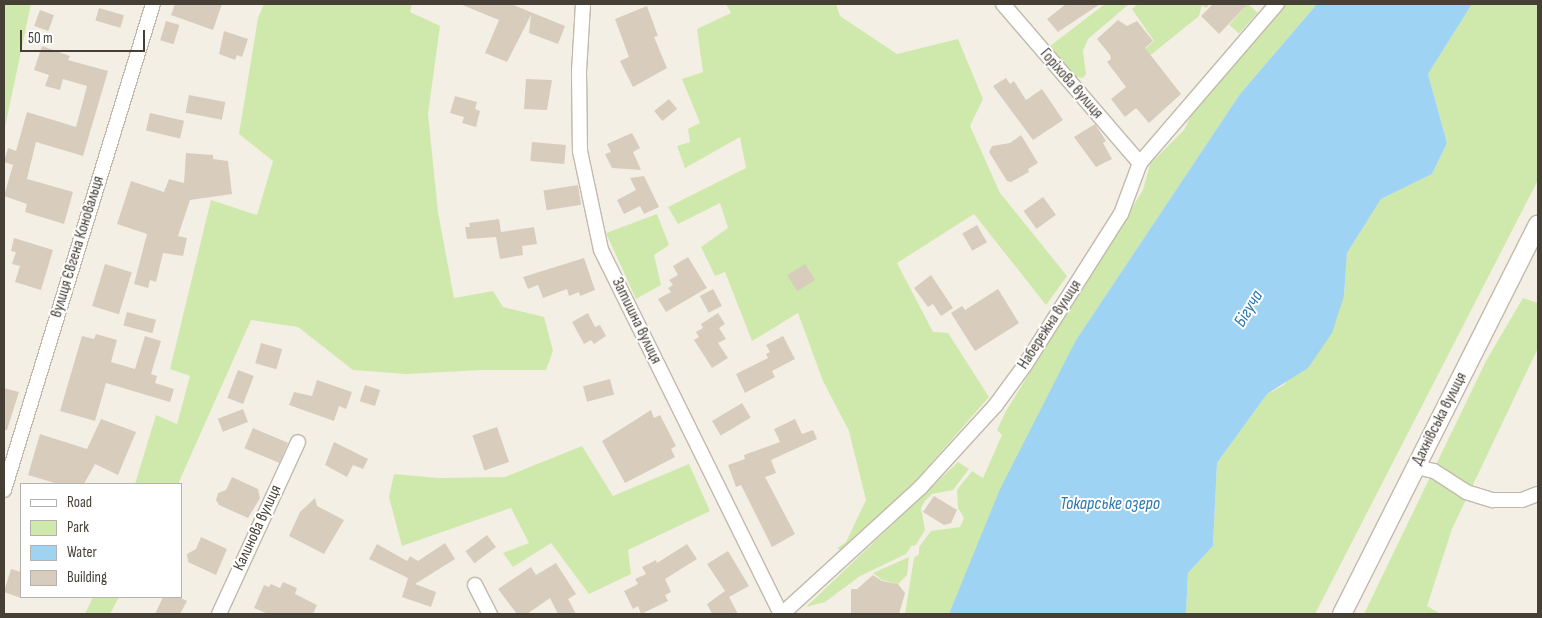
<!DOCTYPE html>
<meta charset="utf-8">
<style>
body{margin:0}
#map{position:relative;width:1542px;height:618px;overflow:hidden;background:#f3efe5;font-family:"Sofia Sans Condensed",sans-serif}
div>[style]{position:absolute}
.green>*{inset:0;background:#cfe9ac;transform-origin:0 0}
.water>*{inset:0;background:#9fd3f3}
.building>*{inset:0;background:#d8cdbd;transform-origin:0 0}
.roads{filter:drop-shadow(1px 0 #c2b9ab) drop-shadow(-1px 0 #c2b9ab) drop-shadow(0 1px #c2b9ab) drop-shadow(0 -1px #c2b9ab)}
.minor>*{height:14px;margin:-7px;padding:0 7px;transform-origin:7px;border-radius:7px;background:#fff}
.tertiary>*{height:18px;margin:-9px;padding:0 9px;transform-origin:9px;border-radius:9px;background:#fff}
span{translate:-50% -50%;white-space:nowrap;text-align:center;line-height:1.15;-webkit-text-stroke:4px #fff;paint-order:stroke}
.street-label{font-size:16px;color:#463f35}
.water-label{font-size:18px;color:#2979ae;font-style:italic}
.frame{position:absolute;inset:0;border:5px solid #463f35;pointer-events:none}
.legend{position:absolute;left:20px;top:483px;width:162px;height:115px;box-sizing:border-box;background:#fff;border:1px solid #b5b2ae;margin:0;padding:6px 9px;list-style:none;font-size:15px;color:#463f35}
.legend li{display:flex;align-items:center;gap:10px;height:25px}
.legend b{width:25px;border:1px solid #b5b2ae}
.scale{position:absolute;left:20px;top:30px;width:125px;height:22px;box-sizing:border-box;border:2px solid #463f35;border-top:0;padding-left:6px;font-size:15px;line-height:18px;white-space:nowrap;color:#463f35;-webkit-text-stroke:4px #fff;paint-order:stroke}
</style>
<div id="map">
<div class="green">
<i style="clip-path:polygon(4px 4px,31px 4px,4px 132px)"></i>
<i style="clip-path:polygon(264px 4px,412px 4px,410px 12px,440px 26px,428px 114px,438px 212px,454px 298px,493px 291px,503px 307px,544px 317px,553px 351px,546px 370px,482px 370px,406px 374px,353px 370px,298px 327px,251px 320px,178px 484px,135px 484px,156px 415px,177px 424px,190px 376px,170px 369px,211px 200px,257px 215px,273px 161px,239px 134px,258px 18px)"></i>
<i style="clip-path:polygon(726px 4px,836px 4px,840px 16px,897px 54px,958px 39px,983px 99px,970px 126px,1000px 193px,1067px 276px,1046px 305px,974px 214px,897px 263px,933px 332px,948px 333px,989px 397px,897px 502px,844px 552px,837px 548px,846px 542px,866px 500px,849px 431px,823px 381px,798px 313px,752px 341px,725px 272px,715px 276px,701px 247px,728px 228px,720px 203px,678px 224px,668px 207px,746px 168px,740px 137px,685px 168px,677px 146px,690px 142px,688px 129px,700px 123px,682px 79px,703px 72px,697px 29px,731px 13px)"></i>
<i style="clip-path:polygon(1105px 4px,1129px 4px,1088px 39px,1083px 51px,1086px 74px,1083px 78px,1076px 77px,1050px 46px)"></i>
<i style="clip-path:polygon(1138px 4px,1210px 4px,1206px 8px,1202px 5px,1199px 16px,1121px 79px,1117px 74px,1154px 41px,1132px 9px)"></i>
<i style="left:1248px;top:4px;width:13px;height:28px;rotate:42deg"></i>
<i style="clip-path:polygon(1285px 4px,1317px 4px,1240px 94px,1076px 340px,949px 614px,905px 614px,914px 558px,919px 554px,919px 547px,931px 531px,960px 527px,964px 518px,958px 508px,957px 490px,972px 471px,983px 478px,1002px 435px,997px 430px,1006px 411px,1143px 190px,1150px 164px,1184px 130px,1198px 101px)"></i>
<i style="clip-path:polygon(1472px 4px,1538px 4px,1538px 180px,1315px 614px,1186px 614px,1188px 573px,1213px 546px,1217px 463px,1267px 394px,1284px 385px,1344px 296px,1347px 253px,1381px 199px,1432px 174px,1447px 143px,1428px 74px)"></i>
<i style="clip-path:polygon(657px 214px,669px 245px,654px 255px,661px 285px,636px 299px,606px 233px)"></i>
<i style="clip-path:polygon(1523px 298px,1538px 303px,1538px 348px,1452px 529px,1427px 606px,1441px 614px,1364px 614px,1486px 361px)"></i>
<i style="clip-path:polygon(582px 446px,613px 496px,689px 464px,710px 511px,628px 550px,631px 574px,589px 594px,551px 543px,513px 567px,503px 553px,529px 543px,511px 508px,402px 546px,389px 497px,394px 474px,438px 478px,505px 477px)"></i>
<i style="clip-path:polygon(958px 462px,969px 469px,953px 490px,932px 494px,925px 501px,921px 508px,925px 530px,916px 545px,911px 546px,906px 554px,860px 576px,825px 602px,806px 607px)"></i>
<i style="clip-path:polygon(909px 557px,907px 575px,898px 584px,882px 580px,873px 573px)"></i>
<i style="clip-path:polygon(93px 597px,119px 597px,110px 614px,85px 614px)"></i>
</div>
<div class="water">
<i style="clip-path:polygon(1317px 4px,1472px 4px,1428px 74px,1447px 143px,1432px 174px,1381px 199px,1347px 253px,1344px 296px,1332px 333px,1308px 368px,1267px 394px,1217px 463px,1213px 546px,1188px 573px,1186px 614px,949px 614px,1000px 489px,1076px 340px,1240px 94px)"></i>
</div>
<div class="building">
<i style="clip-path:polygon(175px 4px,222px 4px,213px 30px,171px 15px)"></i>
<i style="clip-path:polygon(460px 4px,511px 4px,565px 26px,558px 44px,529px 33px,531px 15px,507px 62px,485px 53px,499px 20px)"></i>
<i style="clip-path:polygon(1066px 4px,1100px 4px,1058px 32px,1047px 19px)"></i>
<i style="clip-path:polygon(1213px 4px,1248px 4px,1219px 34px,1201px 16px)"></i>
<i style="clip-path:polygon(647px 6px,658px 36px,654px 37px,667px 68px,633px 87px,620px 61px,629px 57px,615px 19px)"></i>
<i style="left:99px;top:8px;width:26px;height:13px;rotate:16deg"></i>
<i style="left:40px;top:10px;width:15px;height:17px;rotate:20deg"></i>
<i style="clip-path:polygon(1118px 20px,1127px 26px,1137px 21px,1153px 41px,1145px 48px,1181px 94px,1149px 123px,1136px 108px,1125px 117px,1111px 99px,1126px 87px,1107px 62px,1111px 59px,1110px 55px,1097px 39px)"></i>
<i style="left:166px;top:21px;width:14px;height:20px;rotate:17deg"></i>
<i style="clip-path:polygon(224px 31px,248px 39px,242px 57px,237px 55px,235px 60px,219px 54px)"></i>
<i style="clip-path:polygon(42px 46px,70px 56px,68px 60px,108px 71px,83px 156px,36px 142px,27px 179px,73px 192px,64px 224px,25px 212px,27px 204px,4px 196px,13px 165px,4px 162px,8px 148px,16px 151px,27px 112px,76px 127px,87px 86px,63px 79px,60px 90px,45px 86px,49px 75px,34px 70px)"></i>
<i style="clip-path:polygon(1006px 78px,1010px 84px,1014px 81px,1026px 100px,1042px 89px,1063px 120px,1033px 140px,993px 86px)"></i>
<i style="clip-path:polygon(526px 79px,552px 80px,547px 110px,524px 109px)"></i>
<i style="left:189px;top:95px;width:37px;height:18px;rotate:11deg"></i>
<i style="clip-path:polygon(455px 96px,477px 102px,475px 109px,480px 111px,476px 127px,462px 123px,464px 117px,450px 113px)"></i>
<i style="left:669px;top:99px;width:13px;height:19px;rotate:51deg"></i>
<i style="left:150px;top:113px;width:35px;height:18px;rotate:13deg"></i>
<i style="clip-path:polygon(1095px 124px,1106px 141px,1103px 143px,1112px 159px,1096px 167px,1074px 137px)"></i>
<i style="clip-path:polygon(632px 133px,640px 148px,633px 152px,641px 170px,612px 168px,605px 154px,611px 152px,607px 144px)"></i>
<i style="clip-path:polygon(1021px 135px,1038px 163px,1028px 169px,1029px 172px,1011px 182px,1007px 181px,989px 152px,992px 146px,1010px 143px)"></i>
<i style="left:532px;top:142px;width:34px;height:19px;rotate:5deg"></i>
<i style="clip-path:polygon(186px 153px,213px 155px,213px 159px,228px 161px,232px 194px,190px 200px,178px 236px,187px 238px,183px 256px,163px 253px,156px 282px,150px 280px,148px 288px,134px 284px,147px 234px,117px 224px,131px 181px,164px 192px,169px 179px,184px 183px)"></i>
<i style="clip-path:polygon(644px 176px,659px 207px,644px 214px,640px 206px,624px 214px,617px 200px,636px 190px,630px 178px)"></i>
<i style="left:578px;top:185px;width:20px;height:35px;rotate:81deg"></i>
<i style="left:1043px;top:197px;width:22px;height:24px;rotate:54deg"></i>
<i style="clip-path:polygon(499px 219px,501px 232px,534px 227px,537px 244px,522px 246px,523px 255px,500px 259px,496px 237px,467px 239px,465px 227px,470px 227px,469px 223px)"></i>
<i style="left:977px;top:225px;width:20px;height:17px;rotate:60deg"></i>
<i style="clip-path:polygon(14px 238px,53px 250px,41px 290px,15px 282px,20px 266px,12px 264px,16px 252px,11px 251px)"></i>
<i style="clip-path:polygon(688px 257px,707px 288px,666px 312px,658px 299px,671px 292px,668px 288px,673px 285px,669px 280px,678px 275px,673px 266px)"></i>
<i style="clip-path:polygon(584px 258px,595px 290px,580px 296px,579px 292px,569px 296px,567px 289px,543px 298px,538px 285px,528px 289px,523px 277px)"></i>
<i style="left:105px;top:264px;width:28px;height:44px;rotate:17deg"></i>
<i style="left:805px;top:264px;width:19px;height:21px;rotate:58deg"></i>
<i style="clip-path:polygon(931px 275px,953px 308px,941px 316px,933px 304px,928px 307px,914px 288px)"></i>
<i style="left:713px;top:289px;width:19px;height:15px;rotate:62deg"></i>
<i style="clip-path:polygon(998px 289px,1019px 323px,975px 351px,951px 313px,962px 306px,965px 310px)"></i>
<i style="left:127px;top:312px;width:30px;height:14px;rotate:15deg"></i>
<i style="clip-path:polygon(588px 313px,595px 327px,600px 325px,606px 336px,594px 344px,591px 340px,584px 344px,572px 322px)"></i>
<i style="clip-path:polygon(718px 313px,725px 324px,719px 328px,726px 339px,718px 343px,728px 358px,712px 368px,694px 340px,699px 337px,696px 332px,703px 328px,701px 324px)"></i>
<i style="clip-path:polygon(96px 334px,117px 340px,111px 362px,135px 369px,145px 336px,161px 341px,151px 374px,157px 376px,155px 383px,174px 389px,170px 402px,106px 383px,95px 421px,60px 411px,82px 336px,94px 339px)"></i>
<i style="clip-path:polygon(783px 336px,795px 359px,772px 371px,775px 377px,745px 393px,736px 374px,768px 358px,766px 354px,770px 352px,766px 345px)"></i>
<i style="left:261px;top:343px;width:22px;height:21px;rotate:16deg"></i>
<i style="left:238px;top:370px;width:17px;height:30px;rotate:21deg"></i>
<i style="left:610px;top:379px;width:16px;height:28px;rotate:75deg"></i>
<i style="clip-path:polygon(317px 380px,352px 392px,346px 409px,339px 406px,334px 421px,289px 405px,294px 392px,312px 396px)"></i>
<i style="left:365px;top:385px;width:16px;height:17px;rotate:18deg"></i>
<i style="clip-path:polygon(4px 388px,19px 392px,7px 430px,4px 430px)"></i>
<i style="left:742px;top:403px;width:17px;height:35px;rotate:59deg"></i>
<i style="left:243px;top:409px;width:14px;height:27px;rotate:69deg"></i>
<i style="clip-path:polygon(651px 410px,654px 418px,660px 415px,676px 446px,671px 449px,675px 457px,625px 483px,602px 441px)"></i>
<i style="clip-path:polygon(101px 419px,136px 432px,118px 475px,95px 464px,84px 484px,58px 484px,28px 475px,40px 434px,87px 449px)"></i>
<i style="clip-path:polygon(795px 419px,802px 434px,813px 430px,817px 439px,771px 460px,776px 473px,765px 477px,795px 534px,772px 547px,741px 485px,736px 487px,728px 465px,745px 459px,744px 455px,780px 442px,774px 429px)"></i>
<i style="left:497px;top:427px;width:37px;height:26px;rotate:71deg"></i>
<i style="left:253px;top:428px;width:38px;height:22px;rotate:23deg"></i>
<i style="clip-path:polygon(334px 442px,368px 459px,363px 469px,353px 465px,347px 477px,325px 465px)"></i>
<i style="clip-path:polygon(232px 477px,258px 489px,260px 498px,248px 518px,219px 505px,216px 500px,218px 493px,226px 490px)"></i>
<i style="clip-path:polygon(934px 496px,957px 510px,951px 523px,944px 525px,923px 512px)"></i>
<i style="clip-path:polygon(315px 498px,317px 506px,344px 520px,324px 554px,289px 536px,300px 512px)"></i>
<i style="left:487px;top:535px;width:15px;height:27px;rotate:53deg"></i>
<i style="clip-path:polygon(201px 537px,227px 549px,216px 575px,188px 562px,187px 554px,196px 549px)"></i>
<i style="clip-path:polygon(445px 543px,455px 559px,415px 584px,436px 592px,431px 607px,402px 597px,408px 578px,369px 559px,377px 544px,407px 561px,410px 556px,418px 561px)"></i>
<i style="clip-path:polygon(687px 544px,697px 559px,665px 579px,671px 592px,665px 595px,668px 601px,641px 614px,638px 606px,633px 609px,624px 591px,638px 584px,635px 579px,646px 574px,642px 567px,656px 560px,657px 563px)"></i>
<i style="clip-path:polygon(728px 551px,749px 586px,729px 597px,738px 614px,712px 614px,707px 604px,725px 591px,707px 564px)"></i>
<i style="clip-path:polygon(556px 563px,576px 594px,568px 599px,576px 614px,558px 614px,550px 598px,527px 614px,517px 614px,498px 589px,531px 567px,536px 575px)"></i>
<i style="clip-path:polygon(11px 569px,21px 572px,21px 598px,4px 592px)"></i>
<i style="clip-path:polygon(873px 575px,882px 581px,898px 584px,905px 593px,899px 614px,851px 614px,851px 589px,857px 589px)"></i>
<i style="clip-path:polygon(283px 582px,297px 588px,295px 594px,317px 605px,313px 614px,268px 614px,254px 608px,264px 585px,269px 587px,271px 584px,280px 588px)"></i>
<i style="clip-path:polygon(163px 597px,179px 597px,187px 601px,180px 614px,155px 614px)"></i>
</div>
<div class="roads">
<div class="minor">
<i style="left:583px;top:4px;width:67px;rotate:93.4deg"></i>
<i style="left:579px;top:71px;width:80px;rotate:89.3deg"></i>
<i style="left:580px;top:151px;width:101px;rotate:78deg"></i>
<i style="left:601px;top:250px;width:406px;rotate:63.7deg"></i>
<i style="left:1003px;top:4px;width:210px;rotate:49.3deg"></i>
<i style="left:1416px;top:467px;width:18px;rotate:13deg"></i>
<i style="left:1434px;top:471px;width:38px;rotate:33deg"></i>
<i style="left:1466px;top:492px;width:28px;rotate:17deg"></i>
<i style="left:1493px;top:500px;width:29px"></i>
<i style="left:1522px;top:500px;width:17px;rotate:-21deg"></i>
<i style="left:4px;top:490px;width:508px;rotate:-72.96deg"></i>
<i style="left:475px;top:585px;width:33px;rotate:63deg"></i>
<i style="left:219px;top:614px;width:189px;rotate:-65.3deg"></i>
<i style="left:782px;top:614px;width:187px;rotate:-42.4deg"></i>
<i style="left:920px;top:488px;width:111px;rotate:-47.6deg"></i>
<i style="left:995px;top:406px;width:51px;rotate:-53.8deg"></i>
<i style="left:1025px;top:365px;width:179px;rotate:-57.6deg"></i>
<i style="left:1121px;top:214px;width:54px;rotate:-69.6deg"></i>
<i style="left:1140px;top:163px;width:210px;rotate:-49.3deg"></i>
</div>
<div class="tertiary">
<i style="left:1342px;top:614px;width:436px;rotate:-63.3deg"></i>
</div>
</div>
<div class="street-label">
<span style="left:1071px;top:84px;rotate:49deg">Горіхова вулиця</span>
<span style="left:78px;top:247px;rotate:-73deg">вулиця Євгена Коновальця</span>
<span style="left:636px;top:321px;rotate:64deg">Затишна вулиця</span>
<span style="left:1050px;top:325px;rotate:-57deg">Набережна вулиця</span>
<span style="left:1440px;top:419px;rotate:-63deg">Дахнівська вулиця</span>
<span style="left:258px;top:528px;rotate:-65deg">Калинова вулиця</span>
</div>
<div class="water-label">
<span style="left:1249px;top:309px;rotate:-59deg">Бігуча</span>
<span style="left:1110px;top:504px">Токарське озеро</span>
</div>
<div class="frame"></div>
<ul class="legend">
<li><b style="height:6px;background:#fff"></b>Road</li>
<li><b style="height:14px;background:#cfe9ac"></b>Park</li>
<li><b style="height:14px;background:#9fd3f3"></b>Water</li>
<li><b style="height:14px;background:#d8cdbd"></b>Building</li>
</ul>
<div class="scale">50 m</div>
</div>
